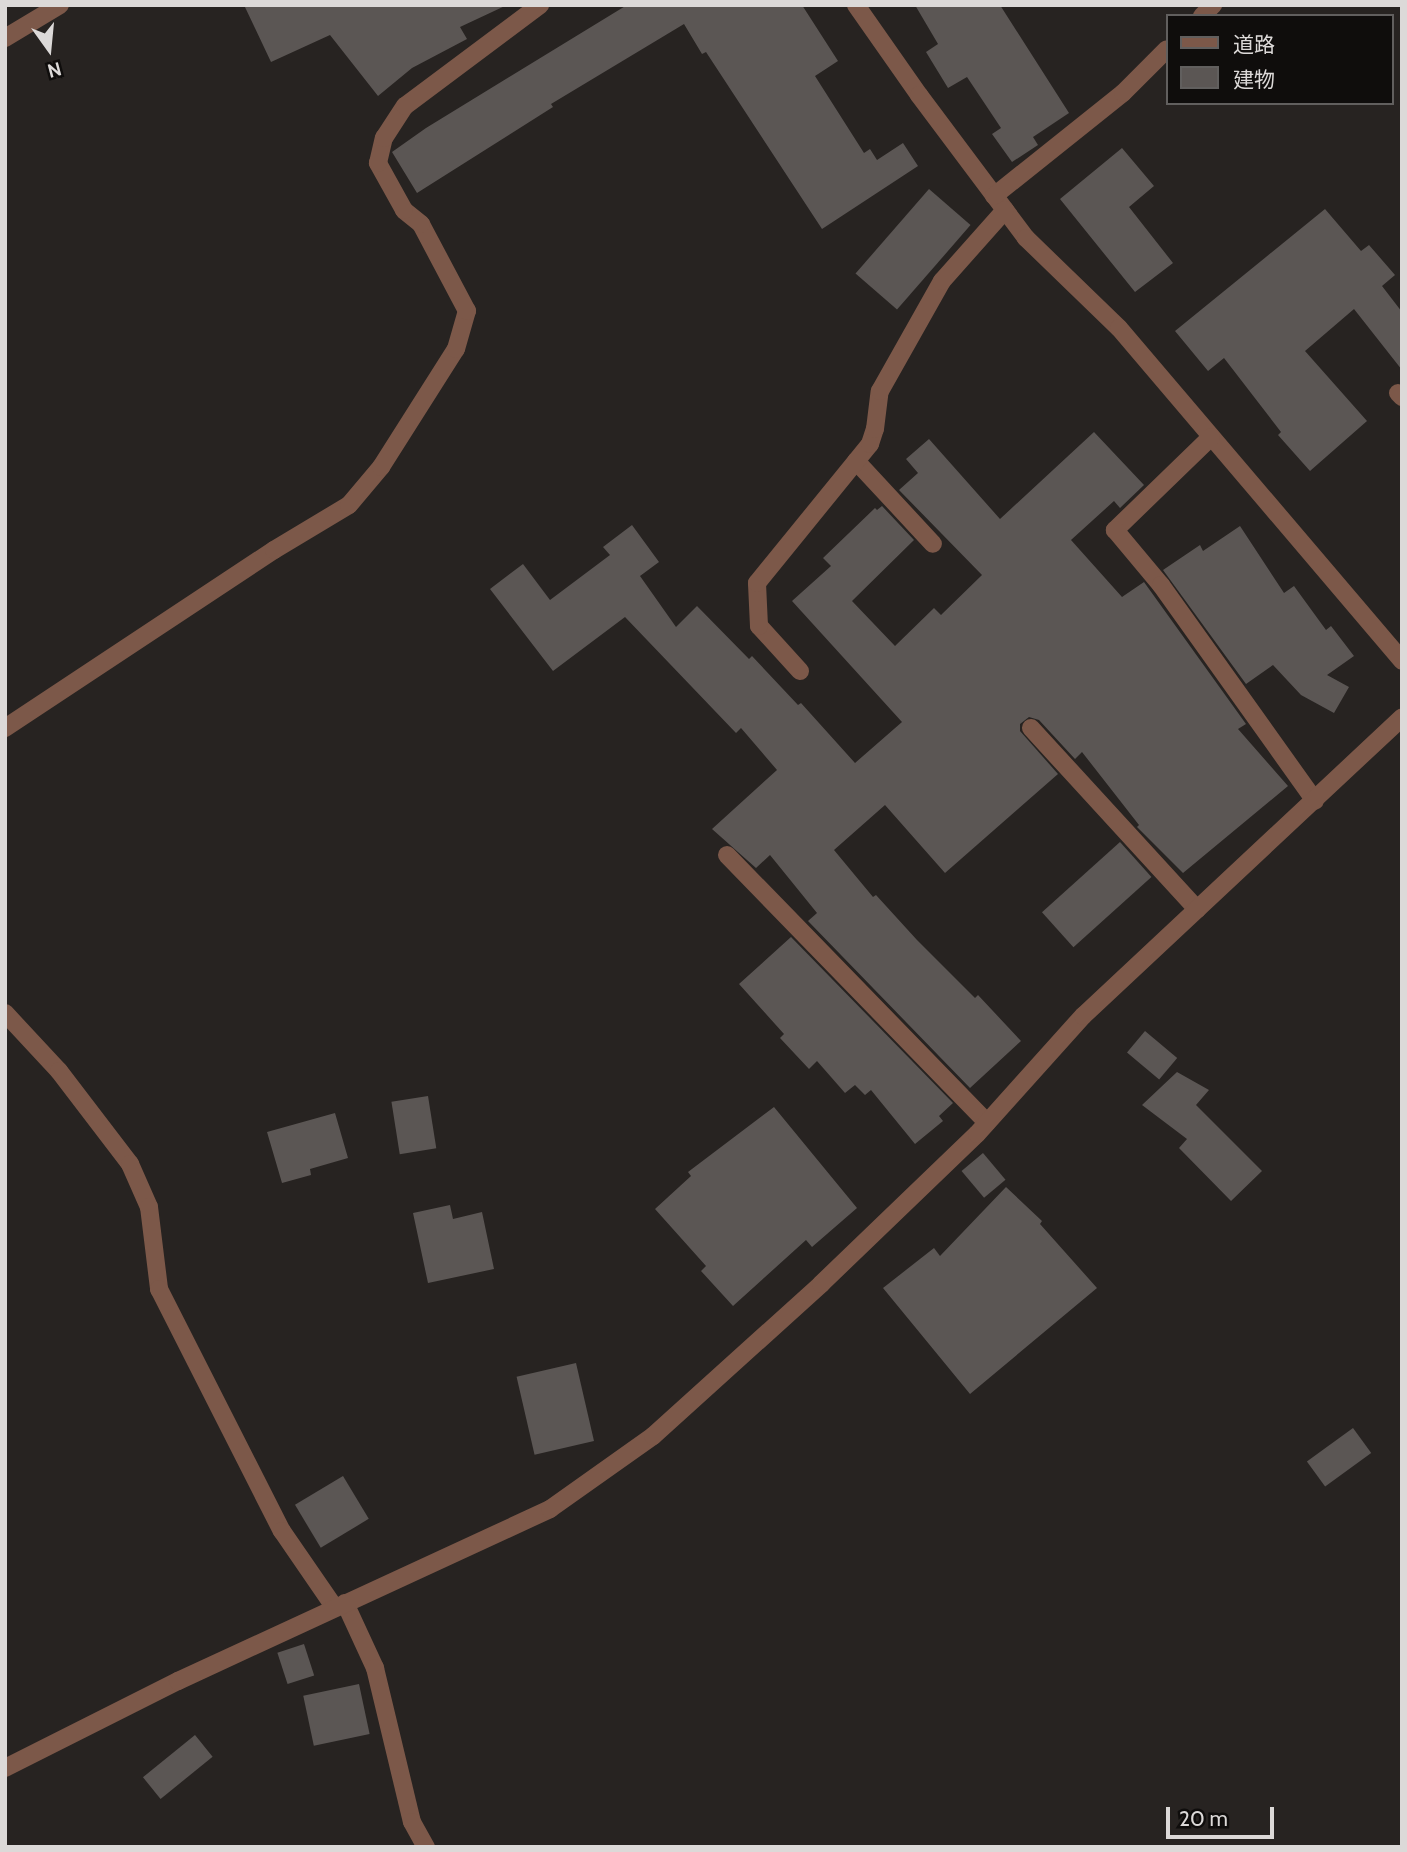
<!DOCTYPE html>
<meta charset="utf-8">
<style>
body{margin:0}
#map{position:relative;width:1407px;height:1852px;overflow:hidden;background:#272321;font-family:Cabin,"Noto Sans JP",sans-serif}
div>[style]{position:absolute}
.building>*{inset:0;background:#5b5654;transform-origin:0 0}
.minor>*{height:18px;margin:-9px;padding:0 9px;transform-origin:9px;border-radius:9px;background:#7c5849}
span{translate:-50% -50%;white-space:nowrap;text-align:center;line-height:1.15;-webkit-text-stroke:5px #0f0d0c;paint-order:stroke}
.frame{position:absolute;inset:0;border:7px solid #dcd9d8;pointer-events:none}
.legend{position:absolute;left:1166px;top:14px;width:228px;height:91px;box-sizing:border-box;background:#0f0d0c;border:2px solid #615f5e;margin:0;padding:9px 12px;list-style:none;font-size:21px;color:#dcd9d8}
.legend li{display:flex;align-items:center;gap:14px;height:35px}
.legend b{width:35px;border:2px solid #615f5e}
.north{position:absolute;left:14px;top:14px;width:70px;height:70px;-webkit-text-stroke:5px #0f0d0c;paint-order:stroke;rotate:165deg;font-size:19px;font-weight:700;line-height:28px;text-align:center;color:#dcd9d8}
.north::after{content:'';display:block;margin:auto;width:24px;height:32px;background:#dcd9d8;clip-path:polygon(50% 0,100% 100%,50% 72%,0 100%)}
.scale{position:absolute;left:1166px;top:1807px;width:108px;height:32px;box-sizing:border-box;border:4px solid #dcd9d8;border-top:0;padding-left:9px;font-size:21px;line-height:24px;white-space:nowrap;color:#dcd9d8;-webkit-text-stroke:5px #0f0d0c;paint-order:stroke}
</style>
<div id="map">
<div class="building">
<i style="clip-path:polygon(244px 5px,507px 5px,460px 27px,467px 39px,412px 68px,378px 96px,330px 35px,271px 62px)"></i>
<i style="clip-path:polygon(627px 5px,802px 5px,838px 61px,815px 76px,864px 153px,870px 149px,877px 160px,903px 143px,918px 166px,822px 229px,706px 52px,702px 54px,684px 24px,551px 104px,553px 107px,417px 193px,392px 152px,426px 128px)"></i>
<i style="clip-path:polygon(915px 5px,1000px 5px,1069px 113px,1033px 137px,1038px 145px,1012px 162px,992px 134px,1001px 128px,967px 77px,948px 88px,926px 52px,938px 44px)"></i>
<i style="clip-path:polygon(1122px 148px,1154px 186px,1129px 207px,1173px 263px,1135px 292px,1060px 199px)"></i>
<i style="left:929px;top:189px;width:55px;height:112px;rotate:41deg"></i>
<i style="clip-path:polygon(1325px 209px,1361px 251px,1369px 245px,1395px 275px,1382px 286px,1402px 312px,1402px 370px,1354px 309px,1305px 351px,1367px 421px,1310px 471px,1278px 435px,1281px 432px,1224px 358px,1208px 371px,1175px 331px)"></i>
<i style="clip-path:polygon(1094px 432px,1144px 485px,1120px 508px,1114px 501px,1071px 540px,1122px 597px,1144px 582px,1246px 724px,1238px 729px,1288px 786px,1183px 873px,1137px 827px,1139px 825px,1082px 752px,1075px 759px,1039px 720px,1029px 717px,1020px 724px,1020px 731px,1058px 774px,945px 873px,885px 805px,834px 850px,873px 897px,876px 895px,917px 940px,975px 998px,978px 995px,1021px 1041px,970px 1088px,808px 921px,817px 913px,770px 855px,756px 868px,712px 829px,777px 770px,741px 728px,736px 733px,625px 617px,553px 671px,490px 589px,523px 564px,550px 600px,610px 555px,603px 547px,632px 525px,659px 562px,640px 576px,676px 627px,697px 606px,749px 659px,752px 656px,798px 705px,801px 703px,855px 763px,902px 722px,792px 601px,831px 566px,823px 558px,875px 508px,877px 510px,882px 506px,914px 540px,852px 601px,895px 646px,934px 608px,941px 615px,982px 575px,899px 490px,918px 473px,906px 459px,929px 439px,1000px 519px)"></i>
<i style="clip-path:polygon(1240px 526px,1284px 593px,1294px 586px,1326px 630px,1331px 626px,1354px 656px,1327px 675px,1349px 687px,1334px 713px,1301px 695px,1273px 665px,1246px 684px,1163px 570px,1200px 545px,1203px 551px)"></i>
<i style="left:1120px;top:842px;width:47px;height:105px;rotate:48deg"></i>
<i style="clip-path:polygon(791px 937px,953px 1103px,939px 1116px,943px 1121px,915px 1144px,871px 1090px,865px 1095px,855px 1085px,845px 1093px,817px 1061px,809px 1069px,780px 1038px,784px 1034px,739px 984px)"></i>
<i style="left:1145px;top:1031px;width:42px;height:28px;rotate:40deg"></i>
<i style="clip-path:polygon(1177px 1072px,1209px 1090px,1196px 1105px,1262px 1171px,1231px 1201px,1179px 1148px,1187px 1139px,1142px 1105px)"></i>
<i style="left:428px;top:1096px;width:53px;height:37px;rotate:81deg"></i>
<i style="clip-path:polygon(774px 1107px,857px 1208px,812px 1247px,806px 1240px,733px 1306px,701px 1271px,706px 1266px,655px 1209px,691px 1176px,688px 1172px)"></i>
<i style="clip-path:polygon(335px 1113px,348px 1158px,310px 1169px,311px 1175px,282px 1183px,267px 1132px)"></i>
<i style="left:983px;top:1153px;width:35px;height:28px;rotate:50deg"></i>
<i style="clip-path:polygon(1006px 1187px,1042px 1221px,1040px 1224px,1097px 1288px,970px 1394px,883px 1288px,934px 1248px,940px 1256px)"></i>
<i style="clip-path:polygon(450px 1205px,453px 1219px,482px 1212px,494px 1269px,428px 1283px,413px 1213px)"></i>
<i style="left:576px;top:1363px;width:80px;height:61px;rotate:77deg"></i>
<i style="left:1353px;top:1428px;width:31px;height:57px;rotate:54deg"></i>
<i style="left:343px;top:1476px;width:50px;height:56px;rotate:59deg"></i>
<i style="left:304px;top:1644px;width:33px;height:28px;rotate:72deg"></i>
<i style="left:359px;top:1684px;width:51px;height:57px;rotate:78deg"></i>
<i style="left:195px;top:1735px;width:28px;height:67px;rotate:51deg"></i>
</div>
<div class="minor">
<i style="left:856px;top:5px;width:110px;rotate:55deg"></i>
<i style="left:919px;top:95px;width:179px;rotate:53.2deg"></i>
<i style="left:1026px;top:238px;width:129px;rotate:44.1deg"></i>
<i style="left:1119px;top:328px;width:437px;rotate:49.6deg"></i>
<i style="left:1202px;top:16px;width:16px;rotate:-45deg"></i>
<i style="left:5px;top:38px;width:64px;rotate:-31deg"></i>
<i style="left:994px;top:196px;width:165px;rotate:-38.6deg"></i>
<i style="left:1123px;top:93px;width:62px;rotate:-45deg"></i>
<i style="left:1398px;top:393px;width:6px;rotate:45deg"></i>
<i style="left:1211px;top:437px;width:134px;rotate:135.9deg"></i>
<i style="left:1115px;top:530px;width:72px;rotate:50.1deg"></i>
<i style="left:1161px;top:585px;width:265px;rotate:54.5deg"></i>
<i style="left:856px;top:461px;width:113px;rotate:47.1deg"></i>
<i style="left:800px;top:671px;width:61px;rotate:-132.3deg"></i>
<i style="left:759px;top:626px;width:43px;rotate:-92.7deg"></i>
<i style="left:757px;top:583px;width:179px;rotate:-50.9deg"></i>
<i style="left:870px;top:444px;width:16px;rotate:-72deg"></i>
<i style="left:875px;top:429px;width:38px;rotate:-83deg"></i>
<i style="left:880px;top:391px;width:126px;rotate:-60.6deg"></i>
<i style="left:942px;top:281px;width:95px;rotate:-48.4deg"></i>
<i style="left:5px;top:728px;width:323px;rotate:-33.5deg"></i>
<i style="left:274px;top:550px;width:87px;rotate:-31deg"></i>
<i style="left:349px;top:505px;width:50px;rotate:-49.9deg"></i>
<i style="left:381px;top:467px;width:140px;rotate:-57.6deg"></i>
<i style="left:456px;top:349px;width:40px;rotate:-74deg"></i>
<i style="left:467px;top:311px;width:98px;rotate:-117.9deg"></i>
<i style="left:421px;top:224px;width:22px;rotate:-141deg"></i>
<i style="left:404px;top:210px;width:54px;rotate:-119deg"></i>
<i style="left:378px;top:163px;width:26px;rotate:-77deg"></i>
<i style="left:384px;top:138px;width:38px;rotate:-57deg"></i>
<i style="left:405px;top:106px;width:169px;rotate:-36.8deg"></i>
<i style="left:1031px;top:728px;width:246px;rotate:47.5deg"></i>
<i style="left:727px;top:855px;width:373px;rotate:45.8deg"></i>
<i style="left:5px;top:1013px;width:79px;rotate:47deg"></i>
<i style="left:59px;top:1071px;width:117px;rotate:52.6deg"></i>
<i style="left:130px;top:1164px;width:47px;rotate:66.2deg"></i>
<i style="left:149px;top:1207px;width:83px;rotate:83deg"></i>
<i style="left:159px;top:1289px;width:271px;rotate:63.1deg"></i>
<i style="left:282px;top:1531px;width:93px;rotate:55.5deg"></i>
<i style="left:345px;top:1603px;width:72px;rotate:65.2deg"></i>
<i style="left:375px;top:1668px;width:158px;rotate:76.5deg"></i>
<i style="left:412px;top:1822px;width:29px;rotate:61deg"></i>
<i style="left:5px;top:1768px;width:194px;rotate:-26.7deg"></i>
<i style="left:178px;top:1681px;width:410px;rotate:-24.8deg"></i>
<i style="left:550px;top:1509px;width:126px;rotate:-35.3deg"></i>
<i style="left:653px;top:1436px;width:227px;rotate:-42.1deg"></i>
<i style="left:821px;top:1284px;width:216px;rotate:-43.9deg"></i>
<i style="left:977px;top:1134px;width:159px;rotate:-48.1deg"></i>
<i style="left:1083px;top:1016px;width:437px;rotate:-43.1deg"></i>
</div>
<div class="frame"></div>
<ul class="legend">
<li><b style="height:9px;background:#7c5849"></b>道路</li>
<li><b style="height:19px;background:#5b5654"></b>建物</li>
</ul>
<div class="north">N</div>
<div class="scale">20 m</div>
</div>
